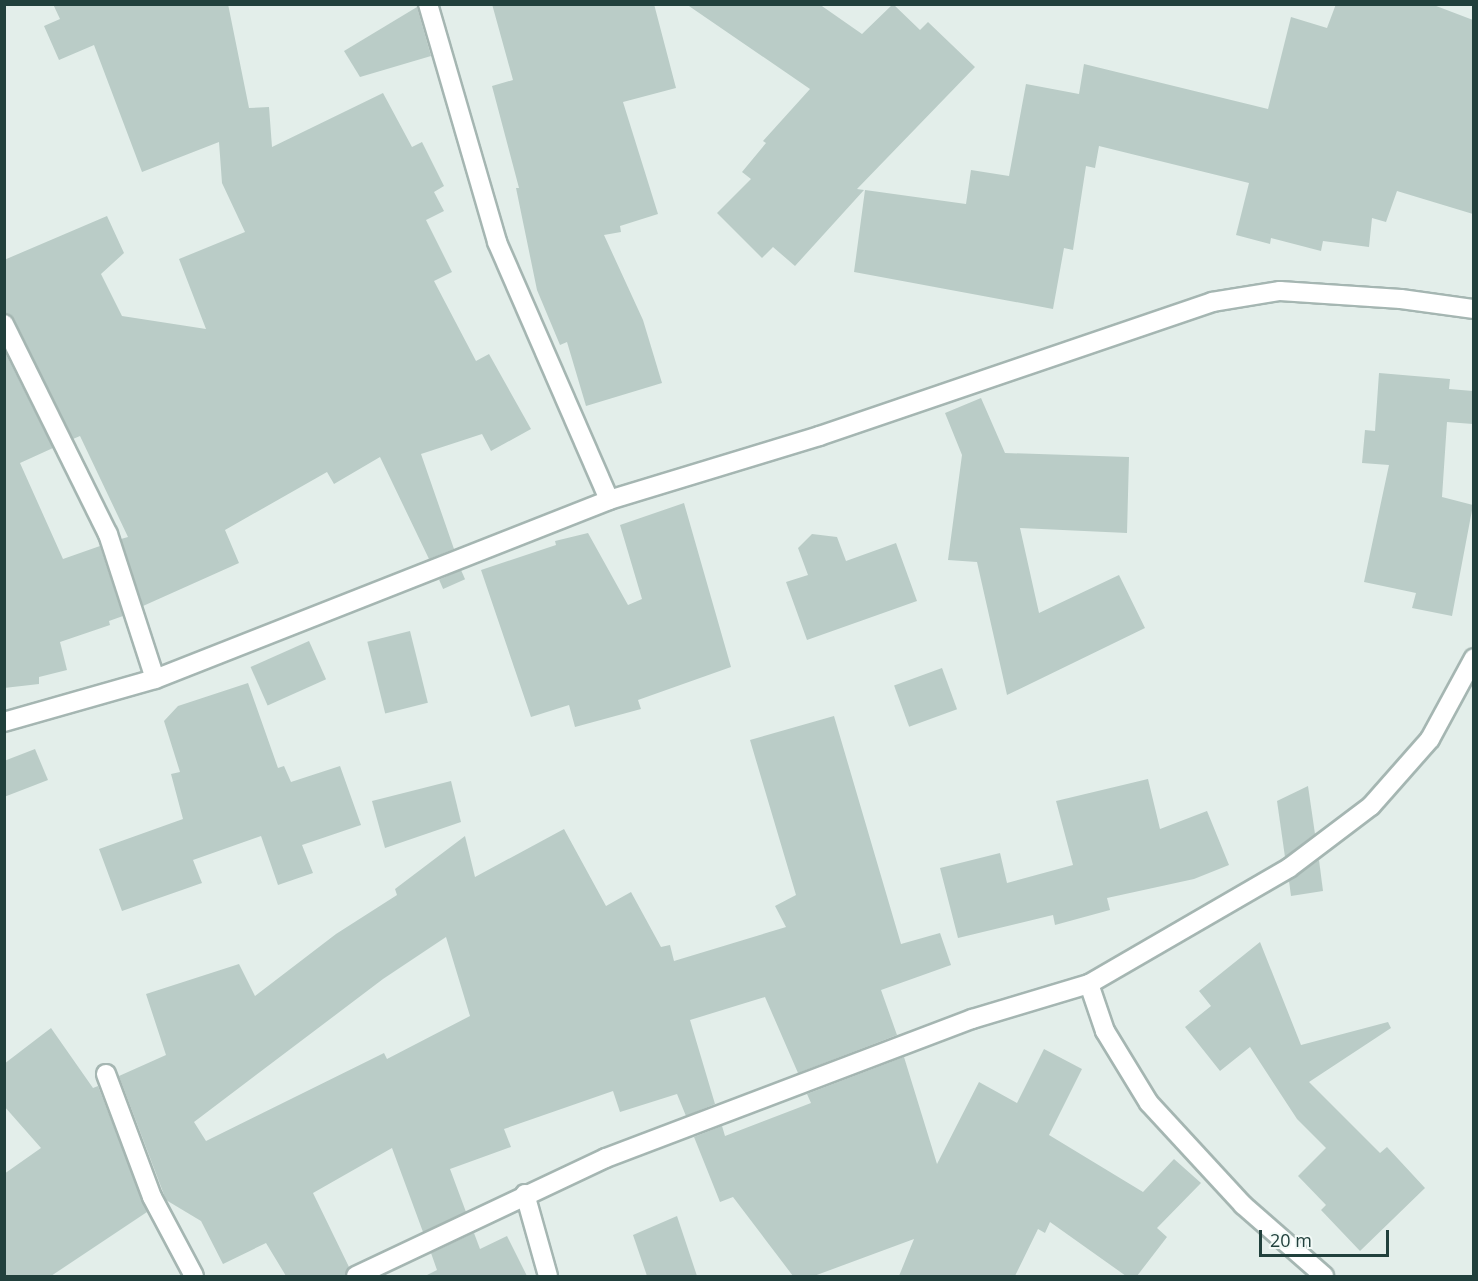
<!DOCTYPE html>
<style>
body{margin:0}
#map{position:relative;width:1478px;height:1281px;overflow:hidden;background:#e3eeea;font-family:"Open Sans",sans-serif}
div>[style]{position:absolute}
.building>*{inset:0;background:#baccc7;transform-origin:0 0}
.roads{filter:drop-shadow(2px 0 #a5b6b2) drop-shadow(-2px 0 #a5b6b2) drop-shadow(0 2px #a5b6b2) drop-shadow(0 -2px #a5b6b2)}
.minor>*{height:18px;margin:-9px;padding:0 9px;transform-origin:9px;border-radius:9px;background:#fff}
span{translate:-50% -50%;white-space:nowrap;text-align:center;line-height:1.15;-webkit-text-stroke:4.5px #f3faf7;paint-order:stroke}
.frame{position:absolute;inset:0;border:6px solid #21403c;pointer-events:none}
.scale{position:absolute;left:1259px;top:1230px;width:130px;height:27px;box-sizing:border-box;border:3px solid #21403c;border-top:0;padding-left:8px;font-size:18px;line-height:21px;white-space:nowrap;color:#21403c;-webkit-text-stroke:4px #f3faf7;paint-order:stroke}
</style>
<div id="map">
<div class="building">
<i style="clip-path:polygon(53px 4px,228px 4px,249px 108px,269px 107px,272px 147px,383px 93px,412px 147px,422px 142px,444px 186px,434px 192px,444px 211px,426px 220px,452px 272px,434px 281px,476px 361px,489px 354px,531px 429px,491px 451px,482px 434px,421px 454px,454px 549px,429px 559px,380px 457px,334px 484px,327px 472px,225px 530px,239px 563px,143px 606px,121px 539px,128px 537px,80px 436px,73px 439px,14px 319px,4px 313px,4px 260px,107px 216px,124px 253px,101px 274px,122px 316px,206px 329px,179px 259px,245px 232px,222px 183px,219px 142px,142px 172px,94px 45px,59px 60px,44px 26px,60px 19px)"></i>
<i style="clip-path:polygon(492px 4px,654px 4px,676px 88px,623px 102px,658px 214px,620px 226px,621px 232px,604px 235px,643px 320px,662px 383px,586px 406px,567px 342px,560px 345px,537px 290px,516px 188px,519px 188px,492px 86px,513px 80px)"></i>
<i style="clip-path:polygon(686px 4px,819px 4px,862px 34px,893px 4px,920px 30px,928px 22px,975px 67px,857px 189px,864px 190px,795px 266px,773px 247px,762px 258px,717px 213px,751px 179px,742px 172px,766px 143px,763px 141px,810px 89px)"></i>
<i style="clip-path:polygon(1336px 4px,1431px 4px,1473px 20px,1473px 214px,1397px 191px,1386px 222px,1372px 218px,1369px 247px,1323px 241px,1321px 251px,1271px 238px,1270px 244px,1236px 235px,1249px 183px,1099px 146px,1095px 168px,1086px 166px,1073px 250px,1064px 248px,1053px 309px,854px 272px,865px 190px,966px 204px,971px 170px,1009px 176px,1026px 84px,1079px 94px,1084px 64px,1268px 109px,1291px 17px,1327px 28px)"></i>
<i style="clip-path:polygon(417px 7px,431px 56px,360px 77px,344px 51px)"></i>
<i style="clip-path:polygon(4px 350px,53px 448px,20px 463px,63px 559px,100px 546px,123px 616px,109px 621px,110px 625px,60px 642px,67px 670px,39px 677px,39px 684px,4px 688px)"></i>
<i style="clip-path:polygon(1379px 373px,1450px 379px,1449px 389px,1473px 391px,1473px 424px,1447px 422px,1442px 497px,1473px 505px,1452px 616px,1412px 608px,1416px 593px,1364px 582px,1389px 465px,1362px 463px,1365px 430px,1375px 431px)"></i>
<i style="clip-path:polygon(981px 398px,1005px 453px,1129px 457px,1127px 533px,1020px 528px,1039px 613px,1119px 575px,1145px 628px,1007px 695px,977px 562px,948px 560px,962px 455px,945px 413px)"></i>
<i style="clip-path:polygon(684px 503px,731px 667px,638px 700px,641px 709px,575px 727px,569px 705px,531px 717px,481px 570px,556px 545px,555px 541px,588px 533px,628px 605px,642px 599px,620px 525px)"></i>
<i style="clip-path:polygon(812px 534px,837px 537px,846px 561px,896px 543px,917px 601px,807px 640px,786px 582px,808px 575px,798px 548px)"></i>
<i style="left:461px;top:570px;width:10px;height:24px;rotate:66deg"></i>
<i style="left:410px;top:631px;width:74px;height:44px;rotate:76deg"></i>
<i style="left:309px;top:641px;width:42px;height:64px;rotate:66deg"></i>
<i style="left:942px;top:668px;width:44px;height:51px;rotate:70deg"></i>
<i style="clip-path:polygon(248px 683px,278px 768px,284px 766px,291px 782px,340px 766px,361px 825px,302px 845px,313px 873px,278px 885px,261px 836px,193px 860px,202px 883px,122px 911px,99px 849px,183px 819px,171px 774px,180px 772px,164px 721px,178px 706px)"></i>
<i style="clip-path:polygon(evenodd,834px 716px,901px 944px,940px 933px,951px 965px,881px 990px,897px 1035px,798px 1073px,765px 997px,690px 1020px,715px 1104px,686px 1116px,677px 1094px,620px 1112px,613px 1091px,504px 1129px,511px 1147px,450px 1169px,466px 1212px,423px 1232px,392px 1148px,313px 1193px,349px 1267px,345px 1276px,286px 1276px,266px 1243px,223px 1264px,201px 1221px,166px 1200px,119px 1076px,166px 1055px,146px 994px,239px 964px,255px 996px,336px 934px,397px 895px,395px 889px,465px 836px,475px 877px,564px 829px,606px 906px,631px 892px,661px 947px,670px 945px,674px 961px,786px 927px,775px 906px,796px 895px,750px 740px,834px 716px,446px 937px,470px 1016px,387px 1059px,384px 1053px,206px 1141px,194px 1122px,383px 979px,446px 937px)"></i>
<i style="clip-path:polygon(35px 749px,48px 780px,4px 797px,4px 761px)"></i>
<i style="clip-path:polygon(1148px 779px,1160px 829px,1207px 811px,1229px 865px,1194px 879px,1107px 898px,1110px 910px,1055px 925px,1053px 915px,958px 938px,940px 868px,1000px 853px,1007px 883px,1073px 865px,1056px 801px)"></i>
<i style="clip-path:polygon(451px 781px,461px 822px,385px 848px,372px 801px)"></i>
<i style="clip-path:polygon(1308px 786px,1315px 834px,1285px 857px,1277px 801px)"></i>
<i style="clip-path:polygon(1319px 860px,1323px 891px,1291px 896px,1289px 881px)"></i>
<i style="clip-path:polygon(1260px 942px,1301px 1045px,1388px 1022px,1391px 1028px,1309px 1082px,1380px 1153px,1387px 1147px,1425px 1188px,1360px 1251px,1321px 1210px,1326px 1205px,1298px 1176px,1326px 1148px,1297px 1119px,1250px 1047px,1220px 1071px,1185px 1027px,1211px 1006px,1199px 991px)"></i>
<i style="clip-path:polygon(51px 1028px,93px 1088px,98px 1086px,147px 1212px,51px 1276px,4px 1276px,4px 1174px,41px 1148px,4px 1106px,4px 1064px)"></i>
<i style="clip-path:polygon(1044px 1049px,1082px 1069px,1049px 1135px,1143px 1192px,1174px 1159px,1201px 1183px,1157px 1228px,1167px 1237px,1137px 1276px,1126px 1276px,1050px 1222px,1045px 1233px,1038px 1229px,1015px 1276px,899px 1276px,914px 1239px,814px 1276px,793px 1276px,733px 1197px,720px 1202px,694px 1137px,722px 1126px,725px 1136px,811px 1103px,807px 1094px,904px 1057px,937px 1164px,979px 1082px,1017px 1103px)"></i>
<i style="clip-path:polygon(677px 1216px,697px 1276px,647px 1276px,633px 1235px)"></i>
<i style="clip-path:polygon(474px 1233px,480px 1249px,507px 1236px,527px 1276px,425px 1276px,437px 1270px,431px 1253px)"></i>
</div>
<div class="roads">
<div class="minor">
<i style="left:428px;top:4px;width:248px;rotate:73.8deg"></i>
<i style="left:497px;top:242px;width:281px;rotate:66.5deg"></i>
<i style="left:4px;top:324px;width:234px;rotate:63.7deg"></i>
<i style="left:108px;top:534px;width:152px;rotate:72deg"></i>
<i style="left:4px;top:722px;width:157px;rotate:-15.9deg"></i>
<i style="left:155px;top:679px;width:488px;rotate:-21.5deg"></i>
<i style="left:609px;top:500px;width:220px;rotate:-16.9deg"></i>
<i style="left:819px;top:436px;width:415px;rotate:-18.8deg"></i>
<i style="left:1212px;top:302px;width:69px;rotate:-9.2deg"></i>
<i style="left:1280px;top:291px;width:121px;rotate:3.8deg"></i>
<i style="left:1401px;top:299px;width:74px;rotate:7.8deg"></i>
<i style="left:1089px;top:984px;width:50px;rotate:71.2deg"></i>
<i style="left:1105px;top:1031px;width:84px;rotate:58.6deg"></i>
<i style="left:1149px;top:1103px;width:139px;rotate:47.3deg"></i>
<i style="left:1243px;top:1205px;width:108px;rotate:41.2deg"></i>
<i style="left:106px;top:1074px;width:131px;rotate:69.5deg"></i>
<i style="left:152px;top:1197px;width:89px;rotate:62deg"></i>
<i style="left:525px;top:1194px;width:85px;rotate:74.3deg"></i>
<i style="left:356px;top:1276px;width:276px;rotate:-25.3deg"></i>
<i style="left:606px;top:1158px;width:392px;rotate:-20.8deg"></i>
<i style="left:972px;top:1019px;width:122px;rotate:-16.7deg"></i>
<i style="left:1089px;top:984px;width:231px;rotate:-30.1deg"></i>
<i style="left:1289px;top:868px;width:103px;rotate:-37.1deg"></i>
<i style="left:1371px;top:806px;width:89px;rotate:-48.6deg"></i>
<i style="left:1430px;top:739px;width:92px;rotate:-61.5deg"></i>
</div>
</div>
<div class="frame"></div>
<div class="scale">20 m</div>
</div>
